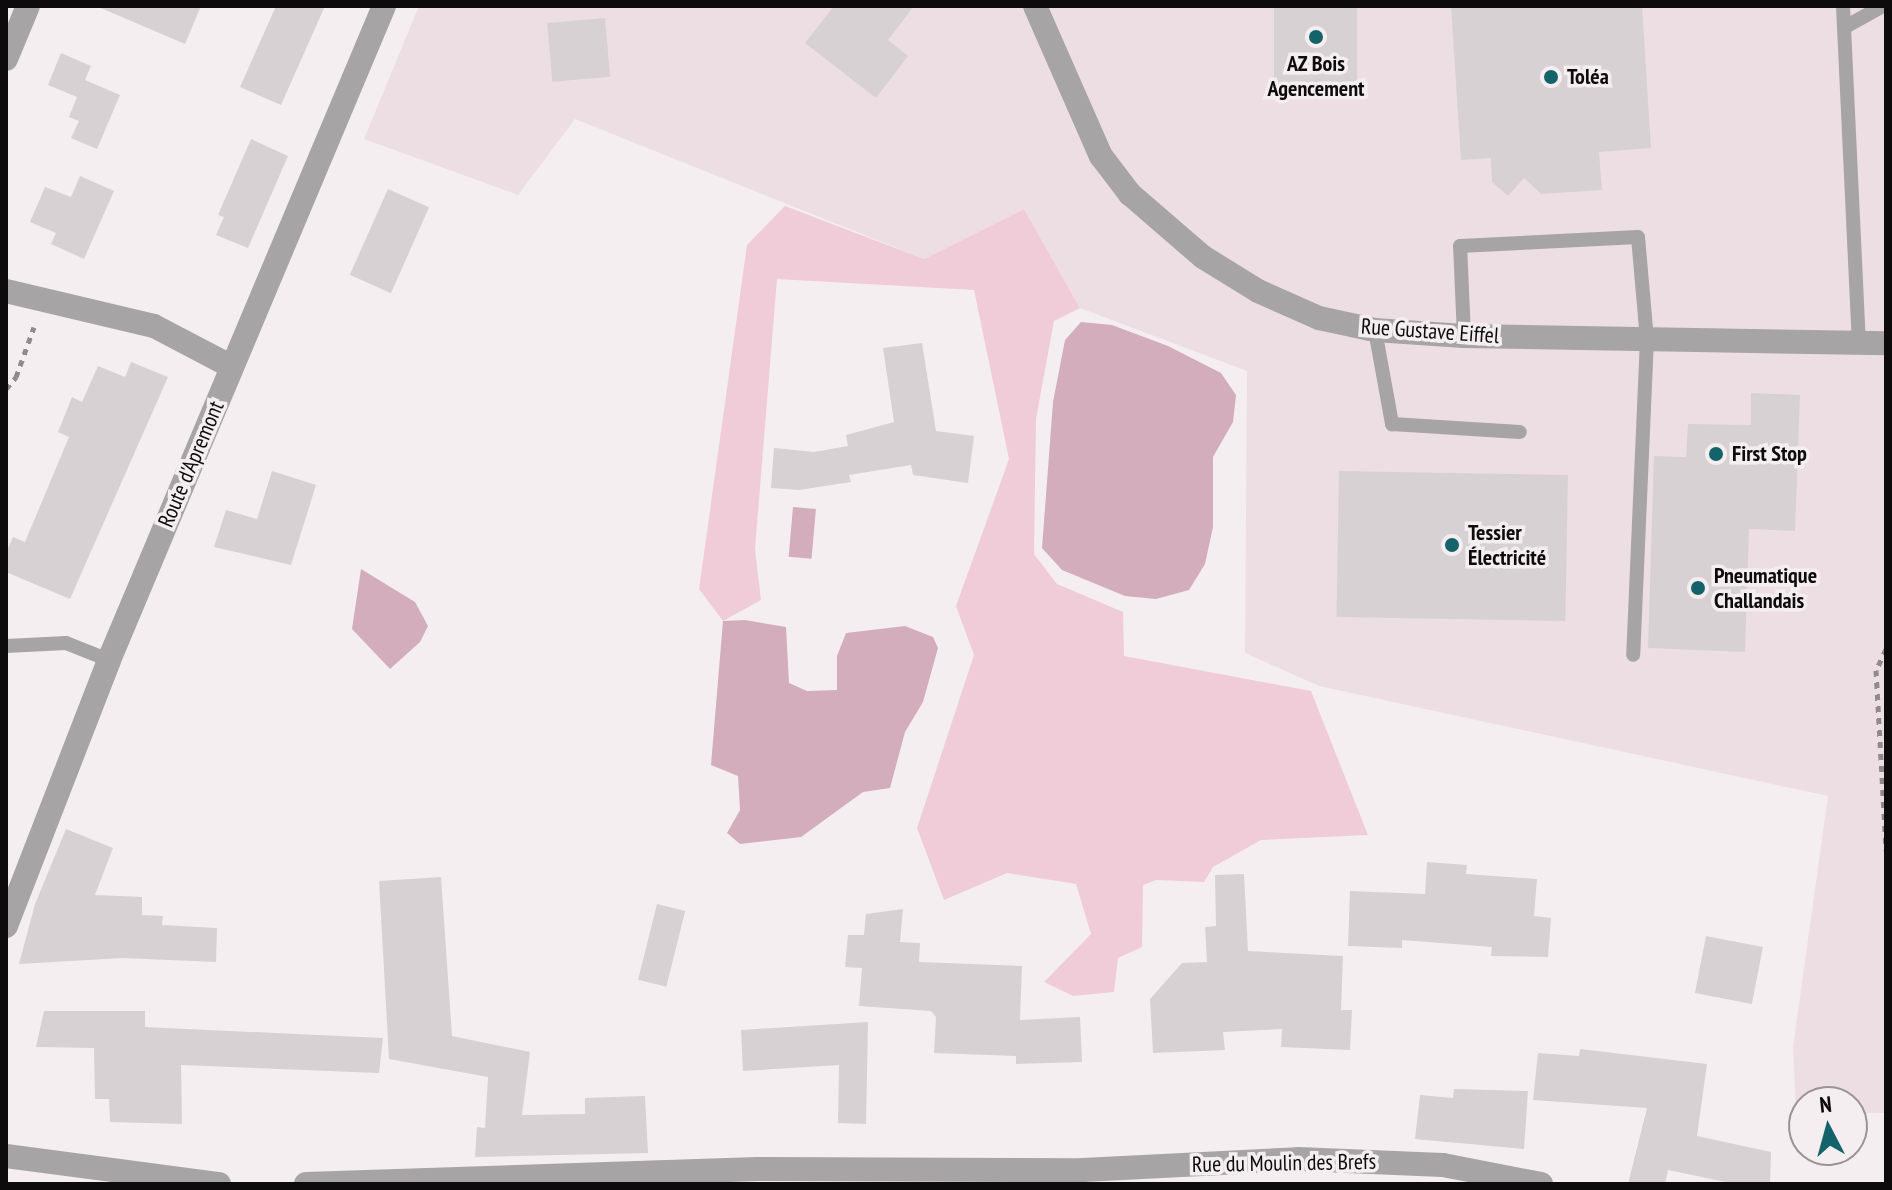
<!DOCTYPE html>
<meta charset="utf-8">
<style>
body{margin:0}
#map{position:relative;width:1892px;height:1190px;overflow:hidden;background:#f5eef1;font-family:"PT Sans Narrow",sans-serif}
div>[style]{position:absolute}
.built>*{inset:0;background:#eddee4}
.green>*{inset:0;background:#f0ccd9}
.water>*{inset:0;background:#d3adbb;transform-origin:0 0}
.building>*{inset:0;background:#d8d1d3;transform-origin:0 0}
.path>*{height:5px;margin-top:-2.5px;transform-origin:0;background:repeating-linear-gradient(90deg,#8f8a8d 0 6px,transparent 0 12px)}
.service>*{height:14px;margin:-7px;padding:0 7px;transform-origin:7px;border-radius:7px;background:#a7a4a5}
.minor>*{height:24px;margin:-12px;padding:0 12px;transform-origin:12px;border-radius:12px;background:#a7a4a5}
.tertiary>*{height:24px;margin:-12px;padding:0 12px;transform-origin:12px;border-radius:12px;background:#a7a4a5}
.dots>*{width:22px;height:22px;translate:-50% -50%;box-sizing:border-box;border:4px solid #f5eef1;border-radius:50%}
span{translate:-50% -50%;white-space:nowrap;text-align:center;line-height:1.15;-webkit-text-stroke:7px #f5eef1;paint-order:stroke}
.poi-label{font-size:22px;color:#0d0b0c;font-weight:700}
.left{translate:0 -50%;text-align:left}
.street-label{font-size:22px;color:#0d0b0c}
.frame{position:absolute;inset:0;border:8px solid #0d0b0c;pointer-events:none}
.north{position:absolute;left:1788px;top:1086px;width:80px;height:80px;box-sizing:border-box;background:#f5eef1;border:2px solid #989395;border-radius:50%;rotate:354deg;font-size:22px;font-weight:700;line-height:32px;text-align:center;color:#0d0b0c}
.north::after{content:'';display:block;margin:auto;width:28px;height:36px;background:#15636a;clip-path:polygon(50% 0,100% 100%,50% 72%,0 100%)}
</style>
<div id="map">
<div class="built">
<i style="clip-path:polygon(419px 6px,1886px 6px,1886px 1113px,1852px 1113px,1852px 1102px,1804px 1102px,1804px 1112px,1796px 1112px,1793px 1047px,1828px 796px,1319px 686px,1245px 653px,1247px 371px,1080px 308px,1024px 209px,924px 259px,575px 119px,518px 195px,364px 139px)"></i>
</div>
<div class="green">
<i style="clip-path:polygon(785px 206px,924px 259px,1024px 209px,1080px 308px,1054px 321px,1036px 419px,1034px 554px,1057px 584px,1123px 612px,1124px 656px,1311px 691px,1368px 835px,1261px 840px,1213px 867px,1204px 882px,1156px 880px,1143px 885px,1142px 947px,1118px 958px,1114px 992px,1073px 996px,1044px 982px,1091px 934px,1076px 884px,1007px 873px,944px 900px,917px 828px,974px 655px,956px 606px,1009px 459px,974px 290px,777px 279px,755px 549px,761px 600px,723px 621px,699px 589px,747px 245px)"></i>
</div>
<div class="water">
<i style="clip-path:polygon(1081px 322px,1112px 325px,1168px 346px,1221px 373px,1236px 395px,1233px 422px,1213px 457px,1213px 527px,1205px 564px,1189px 590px,1156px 599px,1125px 596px,1062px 570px,1042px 548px,1053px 402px,1065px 340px)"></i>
<i style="left:793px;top:507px;width:23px;height:50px;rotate:5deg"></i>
<i style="clip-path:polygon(361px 569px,415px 602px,428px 626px,420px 642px,390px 669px,352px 629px)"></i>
<i style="clip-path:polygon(745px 620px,786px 627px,789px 683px,807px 691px,837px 690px,837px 656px,846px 633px,905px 626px,933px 637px,938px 648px,923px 702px,905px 732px,890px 788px,863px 792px,801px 837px,740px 844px,727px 833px,740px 810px,738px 776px,711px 765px,723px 621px)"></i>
</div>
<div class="building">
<i style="clip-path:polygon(96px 6px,201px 6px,185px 44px)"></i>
<i style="clip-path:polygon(276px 6px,325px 6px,281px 105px,240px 87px)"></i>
<i style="clip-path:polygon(834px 6px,914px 6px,888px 40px,908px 56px,876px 98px,805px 43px)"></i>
<i style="left:1274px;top:6px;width:83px;height:90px"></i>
<i style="clip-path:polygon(1451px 6px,1642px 6px,1651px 148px,1599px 152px,1602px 190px,1541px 194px,1524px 178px,1508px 196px,1492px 182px,1491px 158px,1461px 160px)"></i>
<i style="left:605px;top:18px;width:59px;height:58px;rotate:85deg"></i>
<i style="clip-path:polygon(61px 53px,91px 66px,85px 80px,120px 95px,97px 149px,71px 138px,79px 121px,69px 117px,77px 97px,48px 85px)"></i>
<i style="clip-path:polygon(251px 139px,288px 156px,248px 248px,216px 235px,224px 217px,218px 215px)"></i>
<i style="clip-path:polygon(80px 176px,114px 191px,84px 259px,51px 244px,56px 233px,30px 222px,45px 187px,71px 197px)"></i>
<i style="left:388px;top:189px;width:45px;height:94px;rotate:24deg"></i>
<i style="clip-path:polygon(922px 343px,936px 431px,974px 436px,968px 483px,913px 475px,911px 465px,849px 475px,851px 482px,799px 490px,771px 488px,774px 448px,814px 452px,848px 446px,846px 435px,894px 422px,883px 348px)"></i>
<i style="clip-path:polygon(131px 362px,168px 377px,70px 599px,6px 572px,6px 553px,13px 537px,25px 542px,69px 437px,58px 432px,72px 397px,82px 402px,98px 366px,125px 377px)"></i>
<i style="clip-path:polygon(1751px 393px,1800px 395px,1795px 531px,1749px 529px,1745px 652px,1648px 648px,1654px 456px,1686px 457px,1688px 424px,1751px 425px)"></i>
<i style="clip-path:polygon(272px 471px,316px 485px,291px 565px,214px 547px,226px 510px,257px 519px)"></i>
<i style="left:1339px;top:471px;width:229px;height:146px;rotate:1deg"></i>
<i style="clip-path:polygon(66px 829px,113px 848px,95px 895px,142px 897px,142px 915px,163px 916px,162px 925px,217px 928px,216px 962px,122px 958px,19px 964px,35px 904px)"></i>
<i style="clip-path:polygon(1427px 862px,1467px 865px,1466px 874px,1537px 879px,1534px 916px,1551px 918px,1548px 957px,1491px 956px,1492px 947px,1402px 940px,1402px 948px,1348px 946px,1350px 891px,1425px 894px)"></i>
<i style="clip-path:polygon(1244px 874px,1248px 951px,1343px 956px,1341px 1010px,1352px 1010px,1350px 1050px,1281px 1047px,1282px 1029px,1223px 1032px,1225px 1050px,1153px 1053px,1150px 999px,1182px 963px,1207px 962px,1205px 927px,1216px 926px,1215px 875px)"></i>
<i style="clip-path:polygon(441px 877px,452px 1036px,530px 1052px,522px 1115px,585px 1114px,585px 1098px,645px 1096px,648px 1153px,475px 1157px,477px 1127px,485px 1128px,488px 1077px,389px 1059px,379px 881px)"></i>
<i style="left:657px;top:904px;width:29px;height:78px;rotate:14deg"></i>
<i style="clip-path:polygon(903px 909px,900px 942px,920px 943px,919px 962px,1022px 966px,1020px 1020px,1080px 1017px,1082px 1062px,1016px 1064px,1016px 1056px,934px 1053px,936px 1017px,931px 1011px,859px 1006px,862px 968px,845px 967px,848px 935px,864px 935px,866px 914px)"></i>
<i style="left:1706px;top:936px;width:58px;height:58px;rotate:11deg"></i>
<i style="clip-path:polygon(44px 1011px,145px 1011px,145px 1027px,383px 1038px,379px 1073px,181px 1065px,182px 1124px,110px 1122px,109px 1099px,95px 1099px,94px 1048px,36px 1047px)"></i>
<i style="clip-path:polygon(868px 1022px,866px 1124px,838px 1123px,839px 1065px,743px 1071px,741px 1030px)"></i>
<i style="clip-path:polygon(1580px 1049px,1707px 1064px,1697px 1136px,1771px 1152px,1770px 1184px,1735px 1184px,1668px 1170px,1665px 1184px,1628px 1184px,1647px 1108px,1533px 1100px,1538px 1053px,1579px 1056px)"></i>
<i style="clip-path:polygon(1454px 1089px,1528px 1091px,1524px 1149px,1415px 1139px,1420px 1095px,1453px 1098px)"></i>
</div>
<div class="path">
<i style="left:6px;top:389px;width:16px;rotate:-50deg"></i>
<i style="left:16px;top:377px;width:53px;rotate:-70.2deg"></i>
<i style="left:1886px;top:649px;width:23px;rotate:115deg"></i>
<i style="left:1876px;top:670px;width:181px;rotate:86.8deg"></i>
</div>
<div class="service">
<i style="left:1843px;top:6px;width:337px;rotate:87.3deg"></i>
<i style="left:1845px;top:27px;width:43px;rotate:-28.9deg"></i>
<i style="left:1375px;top:330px;width:96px;rotate:79.7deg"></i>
<i style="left:1392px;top:424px;width:128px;rotate:3.6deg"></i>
<i style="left:1464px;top:336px;width:90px;rotate:-92.5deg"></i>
<i style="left:1460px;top:246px;width:178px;rotate:-2.9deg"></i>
<i style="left:1638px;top:237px;width:102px;rotate:85deg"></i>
<i style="left:1647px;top:339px;width:316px;rotate:92.5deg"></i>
<i style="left:6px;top:646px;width:60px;rotate:-2.9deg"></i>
<i style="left:66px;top:643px;width:46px;rotate:21.6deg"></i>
</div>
<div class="minor">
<i style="left:6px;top:59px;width:57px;rotate:-67.5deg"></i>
<i style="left:6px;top:291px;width:152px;rotate:13.3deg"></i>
<i style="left:154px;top:326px;width:88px;rotate:27.7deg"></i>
<i style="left:6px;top:1156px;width:215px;rotate:7.5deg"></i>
<i style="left:306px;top:1184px;width:452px;rotate:-1.9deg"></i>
<i style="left:758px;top:1169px;width:325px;rotate:0.2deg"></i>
<i style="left:1083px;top:1170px;width:215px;rotate:-2.9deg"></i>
<i style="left:1298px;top:1159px;width:145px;rotate:2.4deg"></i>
<i style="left:1443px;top:1165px;width:100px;rotate:11deg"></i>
</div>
<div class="tertiary">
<i style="left:1035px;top:6px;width:164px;rotate:66.3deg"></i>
<i style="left:1101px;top:156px;width:48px;rotate:52.7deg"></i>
<i style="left:1130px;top:194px;width:96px;rotate:40.8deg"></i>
<i style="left:1203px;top:257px;width:65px;rotate:31.7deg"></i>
<i style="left:1258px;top:291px;width:67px;rotate:23.9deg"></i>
<i style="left:1319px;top:318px;width:57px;rotate:12.1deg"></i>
<i style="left:1375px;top:330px;width:89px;rotate:3.9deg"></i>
<i style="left:1464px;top:336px;width:422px;rotate:1deg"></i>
<i style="left:6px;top:926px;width:285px;rotate:-68.8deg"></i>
<i style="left:109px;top:660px;width:709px;rotate:-67.19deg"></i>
</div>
<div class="dots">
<i style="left:1316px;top:37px;background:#15636a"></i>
<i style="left:1551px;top:77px;background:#15636a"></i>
<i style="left:1716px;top:454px;background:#15636a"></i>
<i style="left:1452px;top:545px;background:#15636a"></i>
<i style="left:1698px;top:588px;background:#15636a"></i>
</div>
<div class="poi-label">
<span style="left:1316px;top:76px">AZ Bois<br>Agencement</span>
<span class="left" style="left:1567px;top:77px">Toléa</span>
<span class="left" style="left:1732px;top:454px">First Stop</span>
<span class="left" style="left:1468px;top:545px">Tessier<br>Électricité</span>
<span class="left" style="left:1714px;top:588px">Pneumatique<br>Challandais</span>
</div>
<div class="street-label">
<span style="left:1430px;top:331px;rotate:4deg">Rue Gustave Eiffel</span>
<span style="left:191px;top:464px;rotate:-67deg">Route d'Apremont</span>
<span style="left:1284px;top:1163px;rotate:-1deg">Rue du Moulin des Brefs</span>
</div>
<div class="frame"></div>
<div class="north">N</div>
</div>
